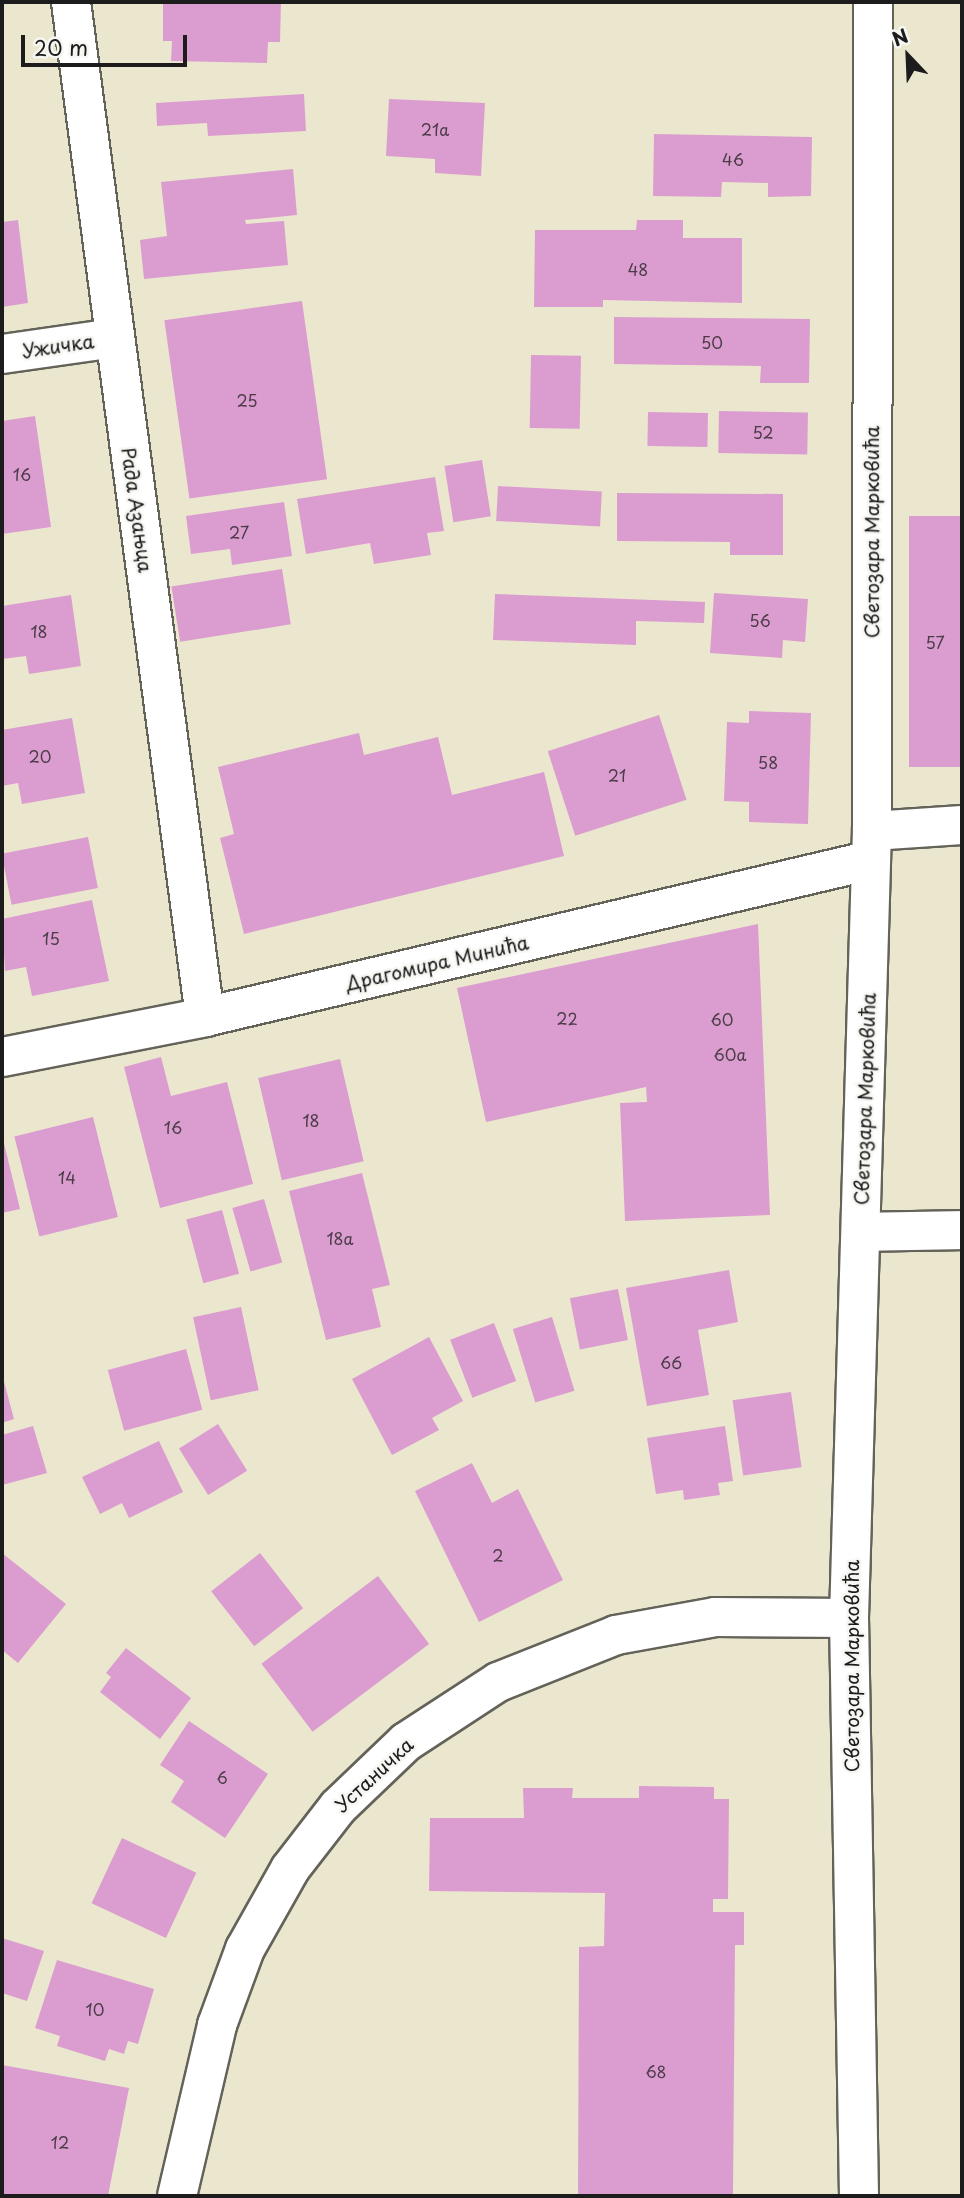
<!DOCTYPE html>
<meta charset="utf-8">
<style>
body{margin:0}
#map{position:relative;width:964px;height:2198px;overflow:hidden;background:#ebe7ce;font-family:"Playpen Sans",sans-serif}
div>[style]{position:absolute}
.building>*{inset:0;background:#db9dcf;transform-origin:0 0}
.roads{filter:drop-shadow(2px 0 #64635a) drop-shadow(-2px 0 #64635a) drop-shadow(0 2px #64635a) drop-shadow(0 -2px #64635a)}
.minor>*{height:38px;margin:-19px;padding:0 19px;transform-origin:19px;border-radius:19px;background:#fff}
span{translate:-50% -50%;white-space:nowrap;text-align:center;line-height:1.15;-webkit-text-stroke:5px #f6f6f2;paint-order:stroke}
.number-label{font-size:16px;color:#4c3c49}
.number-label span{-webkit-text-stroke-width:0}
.street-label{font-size:19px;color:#1c1c1c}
.frame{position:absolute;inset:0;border:4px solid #1c1c1c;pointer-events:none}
.north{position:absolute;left:873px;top:21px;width:70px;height:70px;-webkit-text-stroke:5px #f6f6f2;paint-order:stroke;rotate:337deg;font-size:19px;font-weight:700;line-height:28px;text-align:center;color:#1c1c1c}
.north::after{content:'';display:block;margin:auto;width:24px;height:32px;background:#1c1c1c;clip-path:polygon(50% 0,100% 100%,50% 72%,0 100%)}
.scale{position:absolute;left:21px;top:35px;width:166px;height:32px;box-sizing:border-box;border:4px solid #1c1c1c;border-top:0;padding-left:9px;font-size:21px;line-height:24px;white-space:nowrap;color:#1c1c1c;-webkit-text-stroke:5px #f6f6f2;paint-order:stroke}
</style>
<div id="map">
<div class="building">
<i style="clip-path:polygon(163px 2px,281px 2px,280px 42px,268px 42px,267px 63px,171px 61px,172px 41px,163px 41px)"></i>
<i style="clip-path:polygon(304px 94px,306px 131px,208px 136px,207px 123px,157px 126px,156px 103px)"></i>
<i style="clip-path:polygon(389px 99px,485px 103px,481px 176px,435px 173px,435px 159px,386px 156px)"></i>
<i style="clip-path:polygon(654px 134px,812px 137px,811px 196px,768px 197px,768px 183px,722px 182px,721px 197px,653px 196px)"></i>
<i style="clip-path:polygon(293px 169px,297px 215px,245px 220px,246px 224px,284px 221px,288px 265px,144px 279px,140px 240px,167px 236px,161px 182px)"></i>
<i style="clip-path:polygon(18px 220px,28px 303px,2px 307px,2px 222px)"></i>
<i style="clip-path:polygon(637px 220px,683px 220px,683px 238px,742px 238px,742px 303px,603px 300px,603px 307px,534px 307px,535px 230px,636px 230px)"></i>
<i style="left:302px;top:301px;width:180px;height:139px;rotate:82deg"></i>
<i style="clip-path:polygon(614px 317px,810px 319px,809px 383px,760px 383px,761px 366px,614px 364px)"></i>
<i style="left:531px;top:355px;width:50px;height:73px;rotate:1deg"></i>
<i style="left:719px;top:411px;width:89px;height:42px;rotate:1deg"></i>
<i style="left:648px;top:412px;width:60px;height:34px;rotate:1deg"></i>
<i style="clip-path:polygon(35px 416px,51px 527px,2px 534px,2px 421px)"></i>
<i style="left:482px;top:460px;width:57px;height:38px;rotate:81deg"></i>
<i style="clip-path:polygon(435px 477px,444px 531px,427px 533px,431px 555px,374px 564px,370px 543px,306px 554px,297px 499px)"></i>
<i style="left:498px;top:486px;width:104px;height:35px;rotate:3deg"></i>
<i style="clip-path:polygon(617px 493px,783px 494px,783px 555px,730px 555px,730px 542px,617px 541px)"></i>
<i style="clip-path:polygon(284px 502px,292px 556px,232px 565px,230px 549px,191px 554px,186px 516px)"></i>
<i style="left:909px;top:516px;width:53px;height:251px"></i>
<i style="left:282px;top:569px;width:56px;height:112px;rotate:81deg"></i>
<i style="clip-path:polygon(714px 593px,808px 599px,805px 642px,783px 640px,782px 658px,710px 653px)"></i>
<i style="clip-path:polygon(495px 594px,705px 602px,704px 623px,636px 621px,636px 645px,493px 640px)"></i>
<i style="clip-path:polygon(71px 595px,81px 666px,29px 674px,26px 656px,2px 659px,2px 606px)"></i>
<i style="clip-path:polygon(749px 711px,811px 713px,808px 824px,749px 822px,749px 802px,724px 801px,727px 722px,749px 723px)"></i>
<i style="left:659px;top:715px;width:89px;height:117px;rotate:72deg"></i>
<i style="clip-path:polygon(72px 718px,85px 793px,22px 804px,18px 783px,2px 786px,2px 730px)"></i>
<i style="clip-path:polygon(359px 733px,364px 755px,438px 737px,452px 795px,544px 772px,564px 856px,244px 934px,220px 838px,234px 834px,218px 767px)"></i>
<i style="left:88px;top:837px;width:52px;height:88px;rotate:79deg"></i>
<i style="clip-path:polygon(92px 900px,109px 981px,32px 996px,26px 967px,5px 971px,2px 919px)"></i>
<i style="clip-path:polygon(758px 924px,770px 1215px,625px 1221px,620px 1103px,647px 1102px,646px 1087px,486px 1122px,457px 988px)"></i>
<i style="clip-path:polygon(161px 1057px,171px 1096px,227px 1082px,253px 1184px,160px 1208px,124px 1067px)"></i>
<i style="left:340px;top:1059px;width:105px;height:84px;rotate:77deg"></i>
<i style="left:93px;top:1117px;width:103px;height:81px;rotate:76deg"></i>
<i style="clip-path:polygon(2px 1135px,20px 1209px,2px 1213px)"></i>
<i style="clip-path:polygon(362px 1173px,390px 1285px,372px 1289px,381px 1327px,326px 1340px,289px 1191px)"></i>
<i style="left:264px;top:1199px;width:66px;height:33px;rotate:74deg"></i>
<i style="left:222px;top:1210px;width:66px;height:37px;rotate:75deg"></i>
<i style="clip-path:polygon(729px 1270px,738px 1322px,698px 1330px,709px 1395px,647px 1406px,626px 1288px)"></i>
<i style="left:618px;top:1289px;width:52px;height:49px;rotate:79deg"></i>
<i style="left:241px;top:1307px;width:85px;height:49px;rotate:78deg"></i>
<i style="left:552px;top:1317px;width:77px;height:41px;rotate:73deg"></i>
<i style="left:494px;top:1323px;width:62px;height:47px;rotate:69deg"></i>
<i style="clip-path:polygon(429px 1337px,463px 1401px,432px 1418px,439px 1430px,392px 1455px,352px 1379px)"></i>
<i style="left:186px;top:1349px;width:63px;height:81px;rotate:75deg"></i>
<i style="clip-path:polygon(2px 1374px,14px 1419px,2px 1423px)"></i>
<i style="left:791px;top:1392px;width:76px;height:59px;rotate:82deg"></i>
<i style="left:218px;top:1424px;width:55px;height:46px;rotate:58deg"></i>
<i style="clip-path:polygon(33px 1426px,47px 1473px,2px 1485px,2px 1435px)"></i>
<i style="clip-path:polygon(725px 1426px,733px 1481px,718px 1483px,720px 1495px,684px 1500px,683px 1490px,656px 1494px,647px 1438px)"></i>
<i style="clip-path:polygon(159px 1441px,183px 1492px,129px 1518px,122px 1503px,100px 1514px,82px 1477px)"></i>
<i style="clip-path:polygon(472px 1463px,492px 1503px,518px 1489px,563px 1580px,479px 1622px,415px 1491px)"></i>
<i style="clip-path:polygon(2px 1553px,66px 1604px,18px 1663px,2px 1650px)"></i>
<i style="left:260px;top:1553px;width:70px;height:62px;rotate:52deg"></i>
<i style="left:378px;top:1576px;width:85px;height:146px;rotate:53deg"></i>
<i style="clip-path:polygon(126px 1648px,191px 1698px,160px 1739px,100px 1692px,111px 1677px,106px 1673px)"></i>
<i style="clip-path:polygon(189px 1721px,268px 1774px,225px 1838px,171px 1802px,184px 1781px,160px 1765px)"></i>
<i style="clip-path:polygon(639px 1786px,714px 1787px,714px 1799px,729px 1799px,728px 1899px,713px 1899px,713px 1912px,744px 1912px,744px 1945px,735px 1945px,733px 2196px,578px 2196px,579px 1947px,604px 1946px,605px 1893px,429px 1891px,430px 1818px,524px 1818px,523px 1788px,573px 1788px,572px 1798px,639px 1798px)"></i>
<i style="left:122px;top:1838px;width:82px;height:72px;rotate:25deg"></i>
<i style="clip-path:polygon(2px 1938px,44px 1951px,27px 2001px,2px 1993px)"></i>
<i style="clip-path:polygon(57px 1960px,154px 1989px,138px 2044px,128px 2041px,124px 2054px,109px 2049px,105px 2061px,57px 2046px,60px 2036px,35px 2028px)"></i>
<i style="clip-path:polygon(2px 2065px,129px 2088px,108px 2196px,2px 2196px)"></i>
</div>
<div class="roads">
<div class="minor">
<i style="left:71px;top:2px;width:1024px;rotate:82.48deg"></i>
<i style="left:2px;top:354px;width:113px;rotate:-8.1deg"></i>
<i style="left:872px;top:831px;width:90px;rotate:-3.8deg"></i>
<i style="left:2px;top:1057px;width:207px;rotate:-11.1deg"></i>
<i style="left:205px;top:1017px;width:684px;rotate:-13.26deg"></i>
<i style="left:861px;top:1232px;width:101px;rotate:-1.1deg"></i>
<i style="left:177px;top:2196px;width:176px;rotate:-76.8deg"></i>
<i style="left:217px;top:2025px;width:81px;rotate:-69.8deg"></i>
<i style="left:245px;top:1949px;width:92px;rotate:-60.6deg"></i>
<i style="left:290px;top:1869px;width:78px;rotate:-52.3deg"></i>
<i style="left:338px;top:1807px;width:94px;rotate:-43.7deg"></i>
<i style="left:406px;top:1742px;width:110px;rotate:-33.1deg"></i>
<i style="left:498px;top:1682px;width:127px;rotate:-21.7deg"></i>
<i style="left:616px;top:1635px;width:101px;rotate:-10.3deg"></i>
<i style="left:715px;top:1617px;width:134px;rotate:0.4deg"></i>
<i style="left:859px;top:2196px;width:578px;rotate:-90.99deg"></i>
<i style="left:849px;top:1618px;width:787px;rotate:-88.33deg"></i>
<i style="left:872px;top:831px;width:829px;rotate:-89.93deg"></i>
</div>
</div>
<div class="number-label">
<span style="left:435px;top:129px">21a</span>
<span style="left:733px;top:159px">46</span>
<span style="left:638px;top:269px">48</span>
<span style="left:712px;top:342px">50</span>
<span style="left:247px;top:400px">25</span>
<span style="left:763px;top:432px">52</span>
<span style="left:22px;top:474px">16</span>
<span style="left:239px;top:532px">27</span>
<span style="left:760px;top:620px">56</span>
<span style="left:39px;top:631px">18</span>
<span style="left:935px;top:642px">57</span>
<span style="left:40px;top:756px">20</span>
<span style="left:768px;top:762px">58</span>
<span style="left:617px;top:775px">21</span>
<span style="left:51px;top:938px">15</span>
<span style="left:567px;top:1018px">22</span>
<span style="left:722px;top:1019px">60</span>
<span style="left:730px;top:1054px">60a</span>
<span style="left:311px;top:1120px">18</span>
<span style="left:173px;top:1127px">16</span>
<span style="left:67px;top:1177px">14</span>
<span style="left:340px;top:1238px">18a</span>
<span style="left:671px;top:1362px">66</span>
<span style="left:498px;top:1555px">2</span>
<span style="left:222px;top:1777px">6</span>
<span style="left:95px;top:2009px">10</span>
<span style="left:656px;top:2071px">68</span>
<span style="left:60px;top:2142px">12</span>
</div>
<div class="street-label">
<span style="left:58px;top:346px;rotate:-8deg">Ужичка</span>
<span style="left:137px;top:510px;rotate:82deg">Рада Азањца</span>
<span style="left:872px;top:532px;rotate:-90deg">Светозара Марковића</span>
<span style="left:437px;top:963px;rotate:-13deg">Драгомира Минића</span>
<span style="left:865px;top:1099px;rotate:-88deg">Светозара Марковића</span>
<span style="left:852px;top:1666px;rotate:-90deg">Светозара Марковића</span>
<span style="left:374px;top:1775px;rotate:-43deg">Устаничка</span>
</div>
<div class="frame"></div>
<div class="north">N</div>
<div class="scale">20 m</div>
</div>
